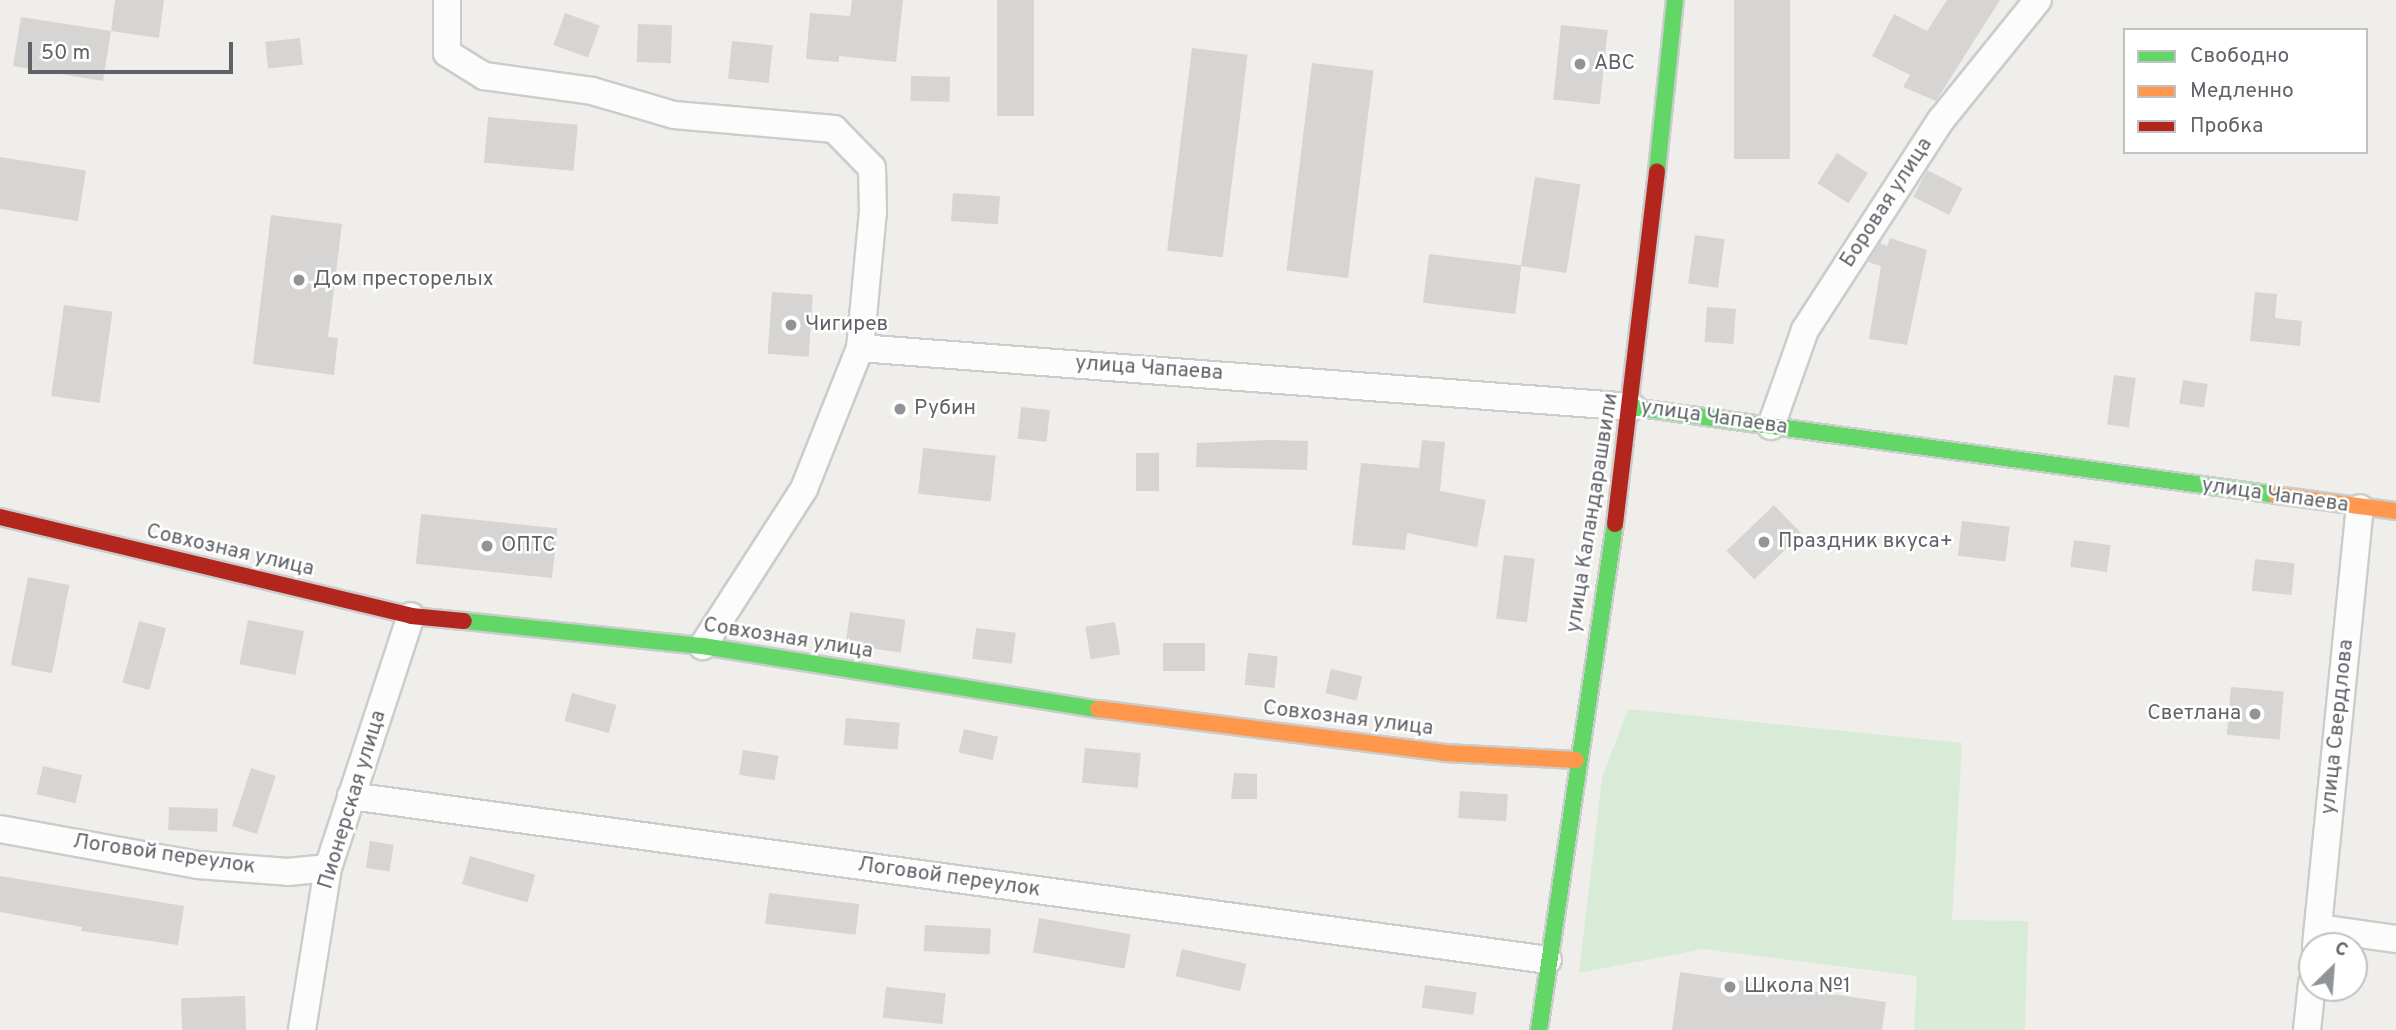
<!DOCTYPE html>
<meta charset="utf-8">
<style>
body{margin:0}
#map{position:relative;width:2396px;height:1030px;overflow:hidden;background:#efeeea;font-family:Overpass,sans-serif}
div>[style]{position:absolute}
.green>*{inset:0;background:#d8ebd6}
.building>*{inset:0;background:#d6d5d3;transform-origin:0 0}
.roads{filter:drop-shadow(2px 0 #cbcccc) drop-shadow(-2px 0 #cbcccc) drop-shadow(0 2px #cbcccc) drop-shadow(0 -2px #cbcccc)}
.street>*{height:26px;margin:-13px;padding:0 13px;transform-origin:13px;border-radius:13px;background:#fdfcfc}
.fast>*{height:16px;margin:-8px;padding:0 8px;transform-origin:8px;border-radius:8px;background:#63d668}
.slow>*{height:16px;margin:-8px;padding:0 8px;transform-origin:8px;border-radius:8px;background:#ff974d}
.jam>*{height:16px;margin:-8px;padding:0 8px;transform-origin:8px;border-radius:8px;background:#b3261e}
.dots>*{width:19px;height:19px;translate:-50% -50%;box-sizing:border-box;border:4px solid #fff;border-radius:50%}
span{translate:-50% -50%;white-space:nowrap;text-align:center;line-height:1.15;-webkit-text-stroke:5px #fff;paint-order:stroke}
.poi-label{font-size:21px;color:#5f6368}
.left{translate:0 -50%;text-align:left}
.right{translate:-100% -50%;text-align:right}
.street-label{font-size:21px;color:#5f6368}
.legend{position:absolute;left:2123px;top:28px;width:245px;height:126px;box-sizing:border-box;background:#fff;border:2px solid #bfc1c3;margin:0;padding:9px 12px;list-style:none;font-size:21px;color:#5f6368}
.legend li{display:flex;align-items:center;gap:14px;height:35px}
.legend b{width:35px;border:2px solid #bfc1c3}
.north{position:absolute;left:2298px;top:932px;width:70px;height:70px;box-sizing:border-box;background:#fff;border:2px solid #bfc1c3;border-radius:50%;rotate:25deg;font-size:19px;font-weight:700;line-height:28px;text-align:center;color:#5f6368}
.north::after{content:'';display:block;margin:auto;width:24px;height:32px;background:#919496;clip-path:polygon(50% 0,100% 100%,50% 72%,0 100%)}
.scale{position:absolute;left:28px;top:42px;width:205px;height:32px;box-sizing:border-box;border:4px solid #5f6368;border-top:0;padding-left:9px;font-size:21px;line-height:24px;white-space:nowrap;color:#5f6368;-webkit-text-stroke:5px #fff;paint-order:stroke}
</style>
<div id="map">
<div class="green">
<i style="clip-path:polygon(1628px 709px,1962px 743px,1952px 920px,2028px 921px,2025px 1030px,1914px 1030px,1917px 976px,1703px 949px,1579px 973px,1602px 778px)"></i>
</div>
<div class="building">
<i style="clip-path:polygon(115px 0,164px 0,159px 38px,111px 31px,103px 81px,13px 66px,21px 17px,111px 31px)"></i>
<i style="clip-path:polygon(852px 0,903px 0,896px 62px,839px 56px,839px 62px,806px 59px,810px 13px,850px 16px)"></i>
<i style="left:997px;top:0;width:37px;height:116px"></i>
<i style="left:1734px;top:0;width:56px;height:159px"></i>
<i style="clip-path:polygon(1947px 0,2000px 0,1936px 101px,1903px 87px,1910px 75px,1872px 56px,1894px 14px,1927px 31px)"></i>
<i style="left:565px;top:13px;width:37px;height:34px;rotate:20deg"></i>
<i style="left:638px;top:24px;width:34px;height:38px;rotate:2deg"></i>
<i style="left:1561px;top:25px;width:47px;height:75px;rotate:6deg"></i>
<i style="left:300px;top:38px;width:27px;height:35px;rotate:84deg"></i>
<i style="left:732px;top:41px;width:41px;height:38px;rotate:6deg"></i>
<i style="left:1192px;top:48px;width:56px;height:204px;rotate:7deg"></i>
<i style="left:1312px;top:63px;width:62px;height:209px;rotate:7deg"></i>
<i style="left:911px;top:76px;width:39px;height:25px;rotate:1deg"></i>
<i style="left:488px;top:117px;width:90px;height:46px;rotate:5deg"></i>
<i style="left:1837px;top:153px;width:37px;height:36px;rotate:33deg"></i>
<i style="left:0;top:157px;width:87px;height:51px;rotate:9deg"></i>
<i style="left:1927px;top:170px;width:40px;height:30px;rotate:27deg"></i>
<i style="left:1535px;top:177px;width:46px;height:90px;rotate:9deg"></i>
<i style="left:953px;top:193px;width:47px;height:28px;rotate:4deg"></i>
<i style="clip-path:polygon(271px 215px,342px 224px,328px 337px,338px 338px,334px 375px,253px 364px)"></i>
<i style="left:1695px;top:235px;width:30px;height:49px;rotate:8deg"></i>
<i style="clip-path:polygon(1890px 238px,1927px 250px,1907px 345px,1869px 339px,1881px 266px,1868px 262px,1880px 243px,1887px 246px)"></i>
<i style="left:1429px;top:254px;width:93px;height:49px;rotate:7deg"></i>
<i style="left:772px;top:292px;width:41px;height:62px;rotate:4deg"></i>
<i style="clip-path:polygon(2255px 292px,2277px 294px,2275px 318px,2302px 321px,2300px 346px,2250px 341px)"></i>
<i style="left:64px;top:305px;width:49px;height:92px;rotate:8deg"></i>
<i style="left:1707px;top:307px;width:29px;height:35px;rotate:4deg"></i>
<i style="left:2114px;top:375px;width:22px;height:50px;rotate:8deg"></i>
<i style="left:2183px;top:380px;width:25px;height:24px;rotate:9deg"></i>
<i style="left:1021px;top:407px;width:29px;height:32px;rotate:6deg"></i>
<i style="clip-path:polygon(1270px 440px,1308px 441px,1307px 470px,1196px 467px,1197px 443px)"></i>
<i style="clip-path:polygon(1422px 440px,1445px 442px,1440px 491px,1486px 500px,1477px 547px,1407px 533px,1405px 550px,1352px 545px,1361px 463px,1419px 468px)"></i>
<i style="left:923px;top:448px;width:73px;height:46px;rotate:6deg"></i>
<i style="left:1136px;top:453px;width:23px;height:38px"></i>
<i style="left:1774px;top:505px;width:40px;height:66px;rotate:46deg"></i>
<i style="left:421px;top:514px;width:137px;height:50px;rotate:6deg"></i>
<i style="left:1962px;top:521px;width:48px;height:35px;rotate:7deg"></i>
<i style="left:2074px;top:540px;width:37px;height:27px;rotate:8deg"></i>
<i style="left:1504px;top:555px;width:31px;height:64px;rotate:7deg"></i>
<i style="left:2255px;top:559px;width:40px;height:32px;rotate:6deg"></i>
<i style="left:28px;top:577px;width:42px;height:90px;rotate:11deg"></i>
<i style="left:850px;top:612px;width:56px;height:33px;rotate:8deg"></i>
<i style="left:248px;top:620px;width:57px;height:45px;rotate:11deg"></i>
<i style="left:139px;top:621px;width:28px;height:64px;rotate:15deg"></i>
<i style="left:1115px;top:622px;width:33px;height:30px;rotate:81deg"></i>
<i style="left:976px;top:628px;width:40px;height:31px;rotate:7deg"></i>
<i style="left:1163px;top:643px;width:42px;height:28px"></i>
<i style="left:1248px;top:653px;width:30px;height:32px;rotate:6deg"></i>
<i style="left:1331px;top:669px;width:32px;height:25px;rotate:13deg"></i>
<i style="left:2231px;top:687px;width:53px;height:48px;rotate:5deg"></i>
<i style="left:572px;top:693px;width:46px;height:29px;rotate:15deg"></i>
<i style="left:846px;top:718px;width:54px;height:27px;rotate:5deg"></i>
<i style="left:964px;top:729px;width:35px;height:24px;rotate:13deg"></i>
<i style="left:1085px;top:748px;width:56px;height:35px;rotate:5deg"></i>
<i style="left:743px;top:750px;width:36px;height:25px;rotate:9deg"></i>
<i style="left:43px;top:766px;width:40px;height:29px;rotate:13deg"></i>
<i style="left:251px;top:768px;width:26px;height:61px;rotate:18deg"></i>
<i style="clip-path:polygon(1234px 773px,1257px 774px,1257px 799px,1231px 799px)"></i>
<i style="left:1460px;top:791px;width:48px;height:27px;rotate:4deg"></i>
<i style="left:169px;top:807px;width:49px;height:23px;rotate:2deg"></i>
<i style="left:370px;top:841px;width:24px;height:27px;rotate:9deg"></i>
<i style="left:470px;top:856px;width:68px;height:29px;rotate:16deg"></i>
<i style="clip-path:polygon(0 876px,184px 906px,178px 945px,81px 931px,82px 927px,0 912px)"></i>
<i style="left:769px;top:893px;width:91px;height:31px;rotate:7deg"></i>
<i style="left:1039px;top:918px;width:93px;height:35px;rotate:10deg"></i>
<i style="left:925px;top:925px;width:66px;height:26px;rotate:3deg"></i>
<i style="left:1182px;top:949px;width:66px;height:28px;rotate:13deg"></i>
<i style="clip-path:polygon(1680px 972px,1886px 1002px,1882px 1030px,1672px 1030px)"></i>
<i style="left:1425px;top:985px;width:52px;height:23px;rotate:8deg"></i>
<i style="left:886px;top:987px;width:60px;height:31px;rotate:6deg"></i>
<i style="left:245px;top:996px;width:34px;height:64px;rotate:88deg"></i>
</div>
<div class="roads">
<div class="street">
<i style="left:447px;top:0;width:53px;rotate:90deg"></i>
<i style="left:447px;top:53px;width:44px;rotate:31.9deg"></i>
<i style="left:484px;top:76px;width:109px;rotate:7.9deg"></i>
<i style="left:592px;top:91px;width:85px;rotate:16.3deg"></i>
<i style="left:674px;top:115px;width:161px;rotate:5deg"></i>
<i style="left:834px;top:129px;width:54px;rotate:45.7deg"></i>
<i style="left:872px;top:168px;width:43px;rotate:88.7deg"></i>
<i style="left:873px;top:211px;width:138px;rotate:95.4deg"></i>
<i style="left:860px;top:348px;width:152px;rotate:111.7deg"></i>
<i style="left:804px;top:489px;width:187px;rotate:122.8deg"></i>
<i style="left:860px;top:348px;width:774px;rotate:4.37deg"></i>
<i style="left:1771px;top:426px;width:102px;rotate:-70.5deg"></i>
<i style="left:1805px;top:330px;width:250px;rotate:-57.1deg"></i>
<i style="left:1941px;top:120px;width:154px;rotate:-51.1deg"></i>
<i style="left:351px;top:796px;width:1208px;rotate:7.8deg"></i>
<i style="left:0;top:829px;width:201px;rotate:10.3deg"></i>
<i style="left:198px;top:865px;width:90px;rotate:4.4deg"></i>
<i style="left:288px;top:872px;width:40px;rotate:-5.7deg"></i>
<i style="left:2318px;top:928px;width:79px;rotate:8deg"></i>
<i style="left:2316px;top:946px;width:440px;rotate:-84.3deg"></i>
<i style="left:302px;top:1030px;width:164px;rotate:-80.9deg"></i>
<i style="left:328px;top:868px;width:265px;rotate:-71.8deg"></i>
<i style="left:2307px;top:1030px;width:47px;rotate:-83.9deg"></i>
</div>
<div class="fast">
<i style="left:1657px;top:171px;width:172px;rotate:-84deg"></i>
<i style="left:1632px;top:407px;width:650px;rotate:7.78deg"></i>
<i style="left:464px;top:621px;width:240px;rotate:6deg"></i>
<i style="left:703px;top:646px;width:400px;rotate:9.1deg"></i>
<i style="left:1539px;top:1030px;width:512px;rotate:-81.46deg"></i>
</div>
<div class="slow">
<i style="left:2276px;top:495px;width:121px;rotate:7.6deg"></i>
<i style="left:1098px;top:709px;width:350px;rotate:7.2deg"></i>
<i style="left:1445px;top:753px;width:131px;rotate:3.1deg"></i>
</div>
<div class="jam">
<i style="left:0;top:517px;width:423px;rotate:13.5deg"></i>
<i style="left:411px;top:616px;width:53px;rotate:5.4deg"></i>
<i style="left:1615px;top:524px;width:355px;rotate:-83.2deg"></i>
</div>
</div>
<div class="dots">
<i style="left:1580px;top:64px;background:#919496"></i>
<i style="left:299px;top:280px;background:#919496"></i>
<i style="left:791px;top:325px;background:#919496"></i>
<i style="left:900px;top:409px;background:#919496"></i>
<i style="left:1764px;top:542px;background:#919496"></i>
<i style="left:487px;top:546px;background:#919496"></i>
<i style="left:2255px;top:714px;background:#919496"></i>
<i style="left:1730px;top:987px;background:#919496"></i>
</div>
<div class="poi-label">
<span class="left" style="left:1594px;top:64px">ABC</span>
<span class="left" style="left:313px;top:280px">Дом престорелых</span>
<span class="left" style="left:805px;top:325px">Чигирев</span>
<span class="left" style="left:914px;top:409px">Рубин</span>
<span class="left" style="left:1778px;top:542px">Праздник вкуса+</span>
<span class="left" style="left:501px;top:546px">ОПТС</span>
<span class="right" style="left:2241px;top:714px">Светлана</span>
<span class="left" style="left:1744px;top:987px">Школа №1</span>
</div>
<div class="street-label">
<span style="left:1887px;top:203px;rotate:-57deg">Боровая улица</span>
<span style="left:1149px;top:369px;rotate:4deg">улица Чапаева</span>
<span style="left:1714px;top:418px;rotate:8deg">улица Чапаева</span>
<span style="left:2275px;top:496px;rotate:8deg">улица Чапаева</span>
<span style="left:1593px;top:513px;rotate:-81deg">улица Каландарашвили</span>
<span style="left:230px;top:551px;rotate:13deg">Совхозная улица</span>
<span style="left:788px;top:639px;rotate:9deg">Совхозная улица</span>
<span style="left:1348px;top:719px;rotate:7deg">Совхозная улица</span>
<span style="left:2338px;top:727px;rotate:-84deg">улица Свердлова</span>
<span style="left:353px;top:800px;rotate:-73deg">Пионерская улица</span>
<span style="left:164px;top:855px;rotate:8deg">Логовой переулок</span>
<span style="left:949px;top:878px;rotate:8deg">Логовой переулок</span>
</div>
<ul class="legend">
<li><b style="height:9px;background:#63d668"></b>Свободно</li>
<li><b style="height:9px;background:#ff974d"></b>Медленно</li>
<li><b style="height:9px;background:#b3261e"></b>Пробка</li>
</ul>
<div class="north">С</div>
<div class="scale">50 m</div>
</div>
